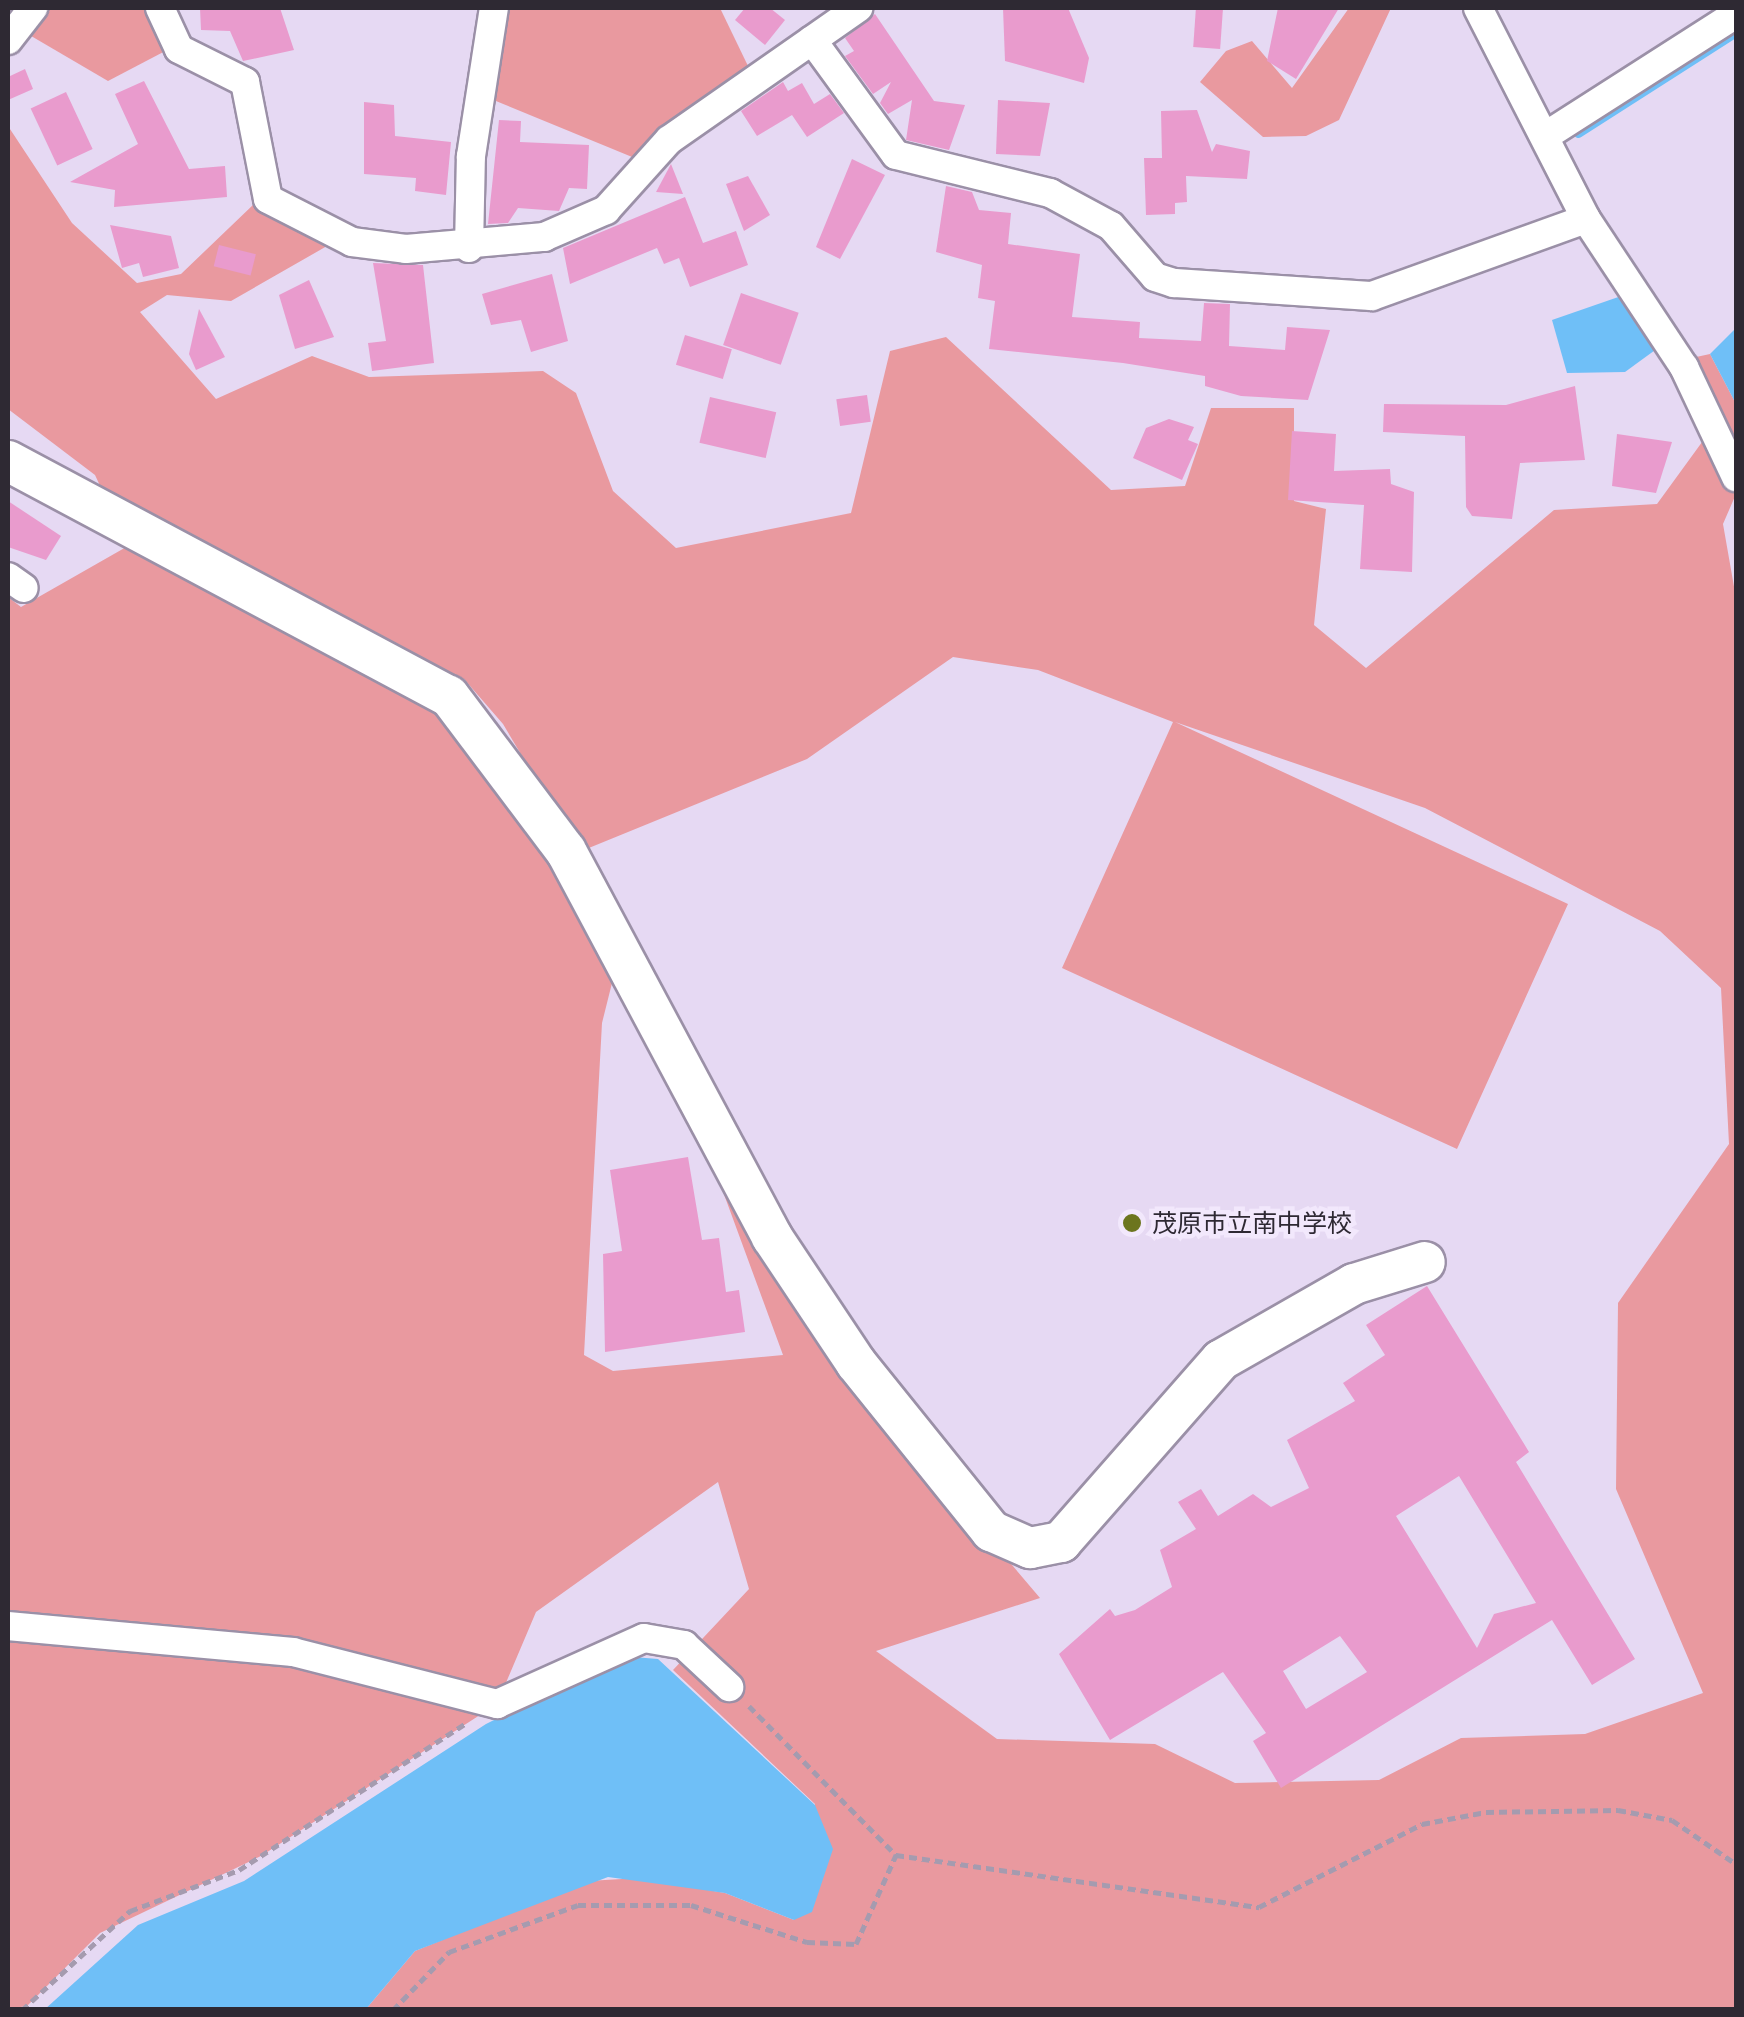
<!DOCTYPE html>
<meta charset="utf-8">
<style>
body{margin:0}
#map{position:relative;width:1744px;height:2017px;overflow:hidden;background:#e6d9f3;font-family:"Golos Text","Noto Sans JP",sans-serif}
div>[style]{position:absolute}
.green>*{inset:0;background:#e9999f}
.water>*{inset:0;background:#6fbff7}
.stream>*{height:9px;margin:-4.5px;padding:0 4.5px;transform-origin:4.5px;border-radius:4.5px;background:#6fbff7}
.building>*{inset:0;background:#e99bcd;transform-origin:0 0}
.path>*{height:5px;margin-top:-2.5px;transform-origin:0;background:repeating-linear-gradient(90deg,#a59baf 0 8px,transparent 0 13px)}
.roads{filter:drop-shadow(2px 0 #9b90a7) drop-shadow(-2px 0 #9b90a7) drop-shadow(0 2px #9b90a7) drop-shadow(0 -2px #9b90a7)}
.street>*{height:28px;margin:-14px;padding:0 14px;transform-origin:14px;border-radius:14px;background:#fff}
.secondary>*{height:40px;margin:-20px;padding:0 20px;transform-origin:20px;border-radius:20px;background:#fff}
.dots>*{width:28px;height:28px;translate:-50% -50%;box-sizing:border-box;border:5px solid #f2e8fc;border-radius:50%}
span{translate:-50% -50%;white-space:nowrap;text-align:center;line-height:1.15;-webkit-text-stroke:9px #f2e8fc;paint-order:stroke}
.poi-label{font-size:25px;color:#2e2933}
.left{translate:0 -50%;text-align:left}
.frame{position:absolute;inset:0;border:10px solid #2e2933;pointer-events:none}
</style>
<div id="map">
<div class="green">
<i style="clip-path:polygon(40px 8px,153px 8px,171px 48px,108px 81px,26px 33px)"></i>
<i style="clip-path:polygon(506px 8px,720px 8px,748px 66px,637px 159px,491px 99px)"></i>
<i style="clip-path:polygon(1349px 8px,1391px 8px,1339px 120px,1306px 136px,1263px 137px,1200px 82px,1226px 51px,1252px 41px,1292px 88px)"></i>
<i style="clip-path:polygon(evenodd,8px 126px,72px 223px,137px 283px,181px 274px,254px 204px,334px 242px,231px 301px,167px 295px,140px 312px,216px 399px,312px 356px,369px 377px,543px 371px,576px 393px,613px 491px,676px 548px,851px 513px,890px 351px,946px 337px,1111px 490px,1185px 486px,1211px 408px,1294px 408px,1294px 501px,1326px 509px,1314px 625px,1366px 668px,1554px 510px,1657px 504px,1705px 438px,1736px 494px,1723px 524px,1736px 598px,1736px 2009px,366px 2009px,415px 1951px,588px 1881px,639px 1878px,725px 1893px,794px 1920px,815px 1804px,673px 1670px,749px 1589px,718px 1482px,536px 1612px,497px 1704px,261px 1856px,100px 1933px,27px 2006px,8px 2009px,8px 597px,21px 607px,128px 546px,95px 475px,8px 409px,8px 126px,953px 657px,1038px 670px,1173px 722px,1062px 968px,1457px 1149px,1568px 904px,1175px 722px,1425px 808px,1660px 931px,1721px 988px,1729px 1144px,1618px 1303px,1616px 1489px,1703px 1693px,1585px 1734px,1461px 1738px,1379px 1780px,1235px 1783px,1155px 1744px,997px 1739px,876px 1651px,1040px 1598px,819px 1338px,700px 1129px,783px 1355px,613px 1371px,584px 1355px,602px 1023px,613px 979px,487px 754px,425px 692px,464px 679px,503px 724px,579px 852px,807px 759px,953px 657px)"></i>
<i style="clip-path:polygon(1710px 354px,1736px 404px,1736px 460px,1687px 359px)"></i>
</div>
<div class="water">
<i style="clip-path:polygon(1627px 294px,1662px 345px,1625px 372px,1567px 373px,1552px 320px)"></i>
<i style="clip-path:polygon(1736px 328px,1736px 404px,1710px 354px)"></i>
<i style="clip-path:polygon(621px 1656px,658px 1659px,815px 1805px,833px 1849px,812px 1912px,794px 1920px,725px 1893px,608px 1877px,415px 1951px,366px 2009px,44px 2010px,138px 1925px,244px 1881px,486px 1724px)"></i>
</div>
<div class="stream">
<i style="left:1578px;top:133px;width:188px;rotate:-32.6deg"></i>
</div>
<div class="building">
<i style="clip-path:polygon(200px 8px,280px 8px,294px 50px,243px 61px,230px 31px,201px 30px)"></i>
<i style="clip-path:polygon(745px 8px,770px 8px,785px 20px,765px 45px,735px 20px)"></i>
<i style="clip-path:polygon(1003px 8px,1068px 8px,1089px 58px,1084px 83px,1005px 61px)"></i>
<i style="left:1223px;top:8px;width:41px;height:27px;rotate:94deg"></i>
<i style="clip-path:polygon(1278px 8px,1339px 8px,1296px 79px,1267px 61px)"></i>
<i style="clip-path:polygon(875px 14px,934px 101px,965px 105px,949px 150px,906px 140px,912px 100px,888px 114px,880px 103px,891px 82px,873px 94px,845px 56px,854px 51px,845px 38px)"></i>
<i style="clip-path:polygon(25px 69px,33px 89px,8px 100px,8px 77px)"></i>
<i style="clip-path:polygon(144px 81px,189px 169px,225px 166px,227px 197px,114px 207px,115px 190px,70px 182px,138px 144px,115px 94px)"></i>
<i style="clip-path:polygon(783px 82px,788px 91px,802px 83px,814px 104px,830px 94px,844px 113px,807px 137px,792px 115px,757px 136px,741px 111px)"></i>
<i style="left:66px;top:92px;width:63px;height:39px;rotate:65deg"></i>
<i style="clip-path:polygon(998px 100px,1050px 103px,1040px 156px,996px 154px)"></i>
<i style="clip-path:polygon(364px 102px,394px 105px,395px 136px,451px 142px,446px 195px,415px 191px,416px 178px,364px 174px)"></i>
<i style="clip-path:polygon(1197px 110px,1212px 152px,1216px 144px,1250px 151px,1247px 179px,1186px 176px,1187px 202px,1175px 203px,1175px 214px,1146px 215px,1144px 158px,1162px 158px,1161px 111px)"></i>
<i style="clip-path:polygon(499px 120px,521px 121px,520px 142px,589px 145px,587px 189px,569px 188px,559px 211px,518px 208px,508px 223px,488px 224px)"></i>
<i style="clip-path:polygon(852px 159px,885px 175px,840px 259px,816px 247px)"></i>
<i style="clip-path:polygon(671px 164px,683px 194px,656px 192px)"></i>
<i style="clip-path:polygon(748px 176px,770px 215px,744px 231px,726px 184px)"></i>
<i style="clip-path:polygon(946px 186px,972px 192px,979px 210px,1011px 213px,1008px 244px,1080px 254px,1072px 317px,1140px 322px,1139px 338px,1201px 341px,1204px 303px,1230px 304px,1229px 346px,1285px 350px,1287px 327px,1330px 330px,1308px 400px,1241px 396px,1205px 386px,1205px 376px,1123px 363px,989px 349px,995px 301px,978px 298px,982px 265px,936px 252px)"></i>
<i style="clip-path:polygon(685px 197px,703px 243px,736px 231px,748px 265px,690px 287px,679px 258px,664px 264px,657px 248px,570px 284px,563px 248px)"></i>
<i style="clip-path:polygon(110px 225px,171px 236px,179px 268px,143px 277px,139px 263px,122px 268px)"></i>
<i style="left:219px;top:245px;width:38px;height:22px;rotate:14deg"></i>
<i style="clip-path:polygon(373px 263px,423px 265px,434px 363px,372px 371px,368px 343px,386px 341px)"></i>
<i style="clip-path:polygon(552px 274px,568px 341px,531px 352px,521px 320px,491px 325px,482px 294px)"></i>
<i style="clip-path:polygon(309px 280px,334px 337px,295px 349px,279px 295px)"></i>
<i style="left:741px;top:293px;width:61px;height:55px;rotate:19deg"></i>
<i style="clip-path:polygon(199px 309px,225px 357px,196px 370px,189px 354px)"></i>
<i style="left:685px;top:335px;width:49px;height:31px;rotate:17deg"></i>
<i style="clip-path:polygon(1575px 386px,1585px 460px,1520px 463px,1512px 519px,1472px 516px,1466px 507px,1465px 436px,1383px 432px,1384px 404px,1506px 405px)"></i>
<i style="left:867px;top:395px;width:27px;height:31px;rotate:82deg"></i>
<i style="left:710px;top:397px;width:68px;height:47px;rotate:13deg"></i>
<i style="clip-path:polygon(1169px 419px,1194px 427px,1188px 440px,1198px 444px,1182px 480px,1133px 458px,1146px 428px)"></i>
<i style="clip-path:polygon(1292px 431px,1336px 434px,1334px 471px,1390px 469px,1391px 484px,1414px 492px,1412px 572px,1360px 569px,1364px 505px,1288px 500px)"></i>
<i style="clip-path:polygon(1617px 434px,1672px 442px,1656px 493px,1612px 486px)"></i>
<i style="clip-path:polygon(8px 501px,61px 536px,46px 560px,8px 547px)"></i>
<i style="clip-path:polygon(688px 1157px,702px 1240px,719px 1238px,726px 1292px,739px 1290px,745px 1332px,605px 1352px,603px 1254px,622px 1251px,610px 1170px)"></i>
<i style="clip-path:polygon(evenodd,1427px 1286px,1529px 1452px,1516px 1462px,1635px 1659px,1592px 1685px,1552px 1620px,1281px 1788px,1253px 1741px,1266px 1733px,1223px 1672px,1110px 1740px,1059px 1654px,1110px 1609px,1115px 1616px,1135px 1610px,1172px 1587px,1160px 1550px,1196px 1529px,1178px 1502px,1201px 1489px,1218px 1516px,1253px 1494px,1271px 1507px,1309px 1488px,1287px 1440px,1355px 1401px,1343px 1383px,1385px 1355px,1366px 1325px,1427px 1286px,1459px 1476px,1536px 1603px,1494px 1614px,1477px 1648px,1396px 1516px,1459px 1476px,1427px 1286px,1340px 1636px,1367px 1672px,1306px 1709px,1283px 1671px,1340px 1636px)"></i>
</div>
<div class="path">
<i style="left:749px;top:1706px;width:209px;rotate:45.4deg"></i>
<i style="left:896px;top:1855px;width:367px;rotate:8.2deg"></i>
<i style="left:1259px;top:1907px;width:183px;rotate:-27deg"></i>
<i style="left:1422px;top:1824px;width:65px;rotate:-10.6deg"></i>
<i style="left:1486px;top:1812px;width:132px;rotate:-0.9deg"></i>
<i style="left:1618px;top:1810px;width:55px;rotate:10.5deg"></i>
<i style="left:1672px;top:1820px;width:78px;rotate:34.5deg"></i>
<i style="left:22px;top:2010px;width:147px;rotate:-42.5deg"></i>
<i style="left:130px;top:1911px;width:116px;rotate:-20.6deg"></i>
<i style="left:239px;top:1870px;width:269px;rotate:-32.9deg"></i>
<i style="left:393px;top:2010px;width:81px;rotate:-46deg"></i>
<i style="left:449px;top:1952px;width:137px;rotate:-20deg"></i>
<i style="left:578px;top:1905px;width:113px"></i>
<i style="left:691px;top:1905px;width:122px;rotate:17.7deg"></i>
<i style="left:807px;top:1942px;width:49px;rotate:2.3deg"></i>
<i style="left:856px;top:1944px;width:98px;rotate:-65.8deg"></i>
</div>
<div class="roads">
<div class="street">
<i style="left:160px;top:8px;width:45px;rotate:65.1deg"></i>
<i style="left:179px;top:49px;width:74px;rotate:26.6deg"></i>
<i style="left:245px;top:82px;width:119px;rotate:78.9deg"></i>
<i style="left:268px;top:199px;width:94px;rotate:27.1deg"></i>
<i style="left:352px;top:242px;width:54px;rotate:7.4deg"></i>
<i style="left:406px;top:249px;width:139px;rotate:-5deg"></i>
<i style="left:544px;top:237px;width:68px;rotate:-23.5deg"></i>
<i style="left:606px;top:210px;width:94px;rotate:-48deg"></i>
<i style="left:669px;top:140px;width:231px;rotate:-34.9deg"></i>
<i style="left:1478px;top:8px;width:237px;rotate:62.9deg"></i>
<i style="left:1586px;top:219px;width:178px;rotate:56.5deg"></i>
<i style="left:1684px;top:367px;width:122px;rotate:64.7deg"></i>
<i style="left:8px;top:40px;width:41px;rotate:-52deg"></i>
<i style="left:812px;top:40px;width:142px;rotate:53.9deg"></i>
<i style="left:896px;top:155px;width:159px;rotate:13.9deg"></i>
<i style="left:1050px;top:193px;width:69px;rotate:28.4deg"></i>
<i style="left:1111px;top:226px;width:67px;rotate:49.2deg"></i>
<i style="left:1155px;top:277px;width:20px;rotate:18deg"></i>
<i style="left:1174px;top:283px;width:198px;rotate:3.8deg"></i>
<i style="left:1372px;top:296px;width:227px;rotate:-19.8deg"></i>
<i style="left:1547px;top:135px;width:224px;rotate:-32.6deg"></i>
<i style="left:469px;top:248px;width:92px;rotate:-88.8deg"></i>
<i style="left:471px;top:156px;width:150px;rotate:-81.2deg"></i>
<i style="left:8px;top:577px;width:19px;rotate:35deg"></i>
<i style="left:8px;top:1626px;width:286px;rotate:5.2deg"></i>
<i style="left:293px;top:1652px;width:211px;rotate:14.3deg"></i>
<i style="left:497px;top:1704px;width:161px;rotate:-24.2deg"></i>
<i style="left:644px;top:1638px;width:41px;rotate:9.9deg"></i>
<i style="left:684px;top:1645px;width:62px;rotate:43deg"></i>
</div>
<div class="secondary">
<i style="left:8px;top:461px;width:500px;rotate:28.1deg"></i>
<i style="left:449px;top:696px;width:194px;rotate:53deg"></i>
<i style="left:566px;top:851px;width:438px;rotate:61.9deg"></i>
<i style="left:772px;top:1237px;width:151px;rotate:56.3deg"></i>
<i style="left:856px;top:1363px;width:216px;rotate:51.2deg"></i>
<i style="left:991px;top:1531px;width:43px;rotate:23.6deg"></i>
<i style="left:1030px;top:1548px;width:32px;rotate:-11deg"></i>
<i style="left:1061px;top:1542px;width:242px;rotate:-48.7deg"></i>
<i style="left:1221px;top:1360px;width:153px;rotate:-29.7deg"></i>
<i style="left:1354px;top:1284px;width:74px;rotate:-17.2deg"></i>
</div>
</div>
<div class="dots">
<i style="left:1132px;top:1223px;background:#6c751e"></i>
</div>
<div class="poi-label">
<span class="left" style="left:1152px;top:1223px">茂原市立南中学校</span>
</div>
<div class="frame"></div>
</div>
